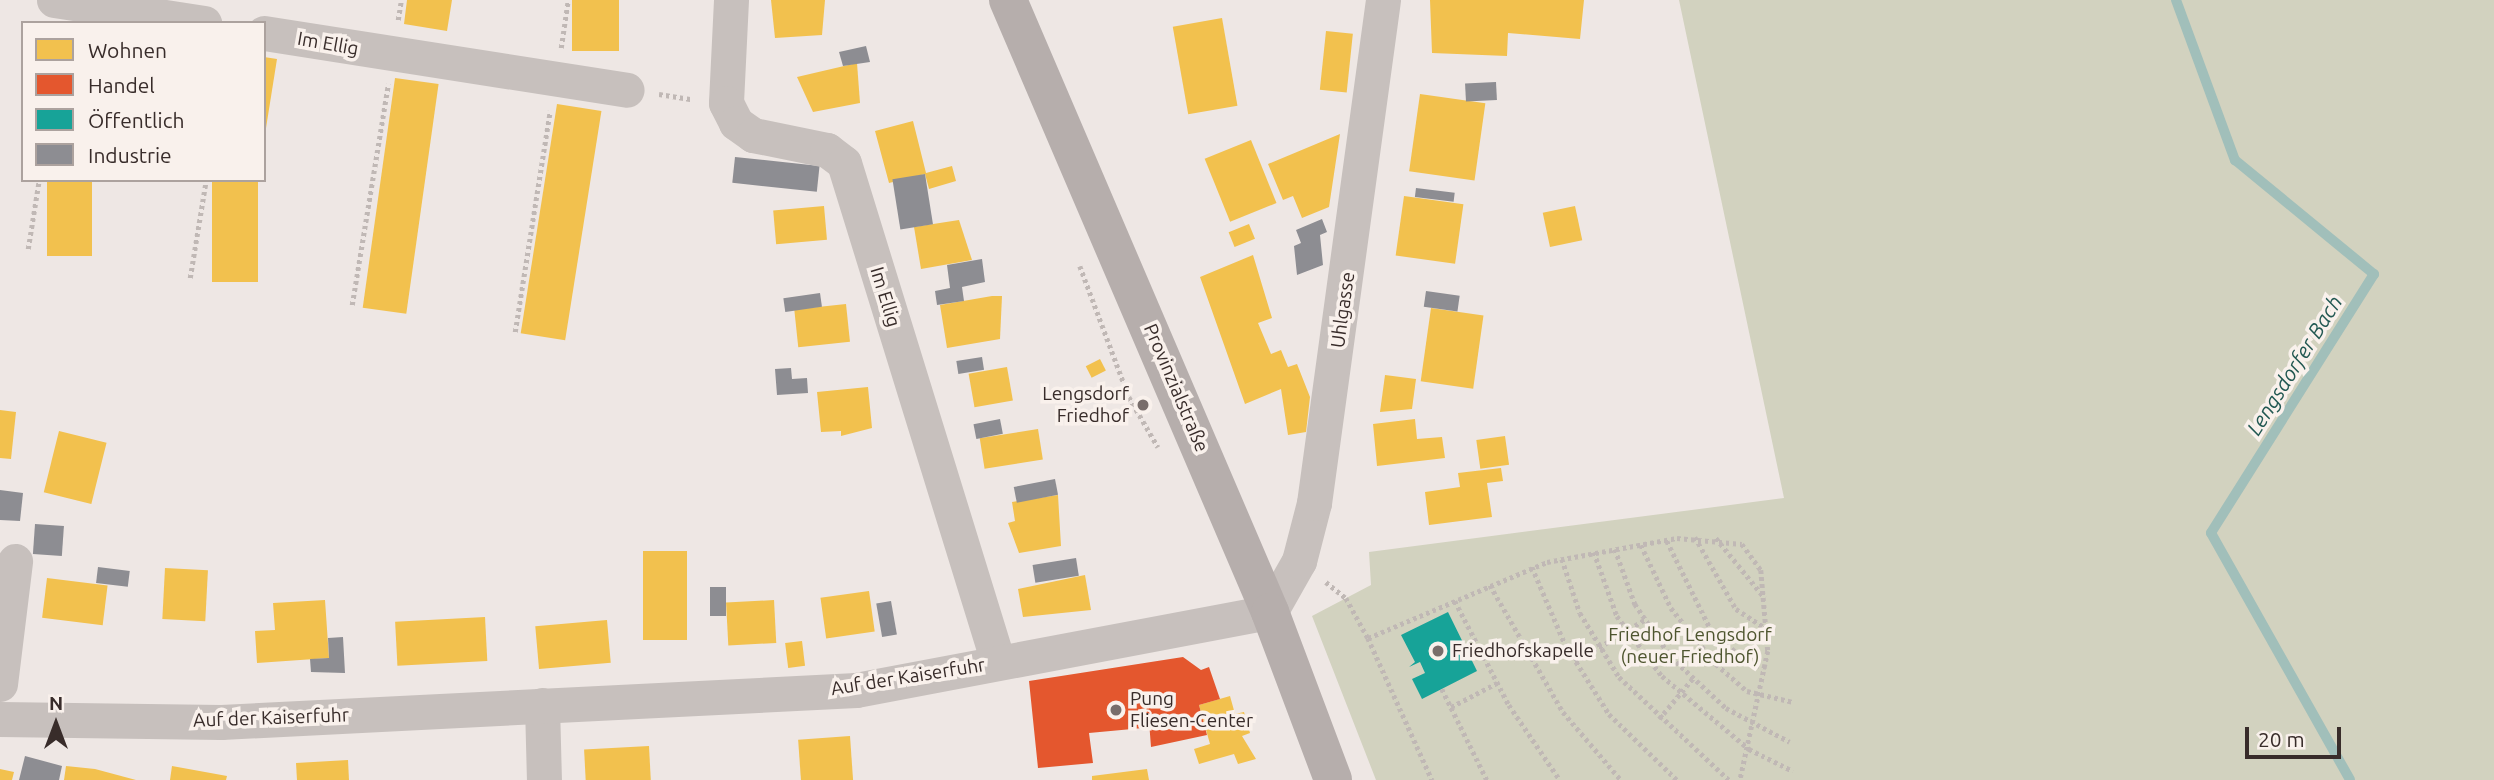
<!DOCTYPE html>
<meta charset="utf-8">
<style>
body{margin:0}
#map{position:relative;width:2494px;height:780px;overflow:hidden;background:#eee7e4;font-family:Ubuntu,sans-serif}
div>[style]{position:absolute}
.green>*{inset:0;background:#d2d2bf}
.homes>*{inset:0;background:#f2c14e;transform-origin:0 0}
.shops>*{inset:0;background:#e4572e}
.public>*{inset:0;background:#17a398}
.industry>*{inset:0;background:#8d8d92;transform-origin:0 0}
.stream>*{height:10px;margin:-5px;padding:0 5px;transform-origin:5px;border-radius:5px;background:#a1bfba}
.path>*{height:4.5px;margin-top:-2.25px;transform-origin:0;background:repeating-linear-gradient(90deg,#c0b8b5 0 3.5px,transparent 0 7px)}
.minor>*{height:35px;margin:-17.5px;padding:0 17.5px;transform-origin:17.5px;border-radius:17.5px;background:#c7c0bd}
.major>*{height:38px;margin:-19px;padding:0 19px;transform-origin:19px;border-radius:19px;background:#b6aeac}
.dots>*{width:19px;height:19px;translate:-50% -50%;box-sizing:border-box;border:4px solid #f9f1ec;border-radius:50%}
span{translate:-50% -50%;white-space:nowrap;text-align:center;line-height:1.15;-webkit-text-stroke:7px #f9f1ec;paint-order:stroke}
.street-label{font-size:19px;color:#382c2a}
.poi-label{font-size:19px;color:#382c2a}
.right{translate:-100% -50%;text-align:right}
.left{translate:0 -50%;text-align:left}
.park-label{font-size:19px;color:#4e552f}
.water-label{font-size:21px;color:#225852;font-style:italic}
.legend{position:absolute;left:21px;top:21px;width:245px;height:161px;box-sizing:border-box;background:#f9f1ec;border:2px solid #aca29e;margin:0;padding:9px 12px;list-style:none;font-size:21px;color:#382c2a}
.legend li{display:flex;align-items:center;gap:14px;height:35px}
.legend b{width:35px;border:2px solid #aca29e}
.north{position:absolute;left:21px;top:689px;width:70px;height:70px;-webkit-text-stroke:5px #f9f1ec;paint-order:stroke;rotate:0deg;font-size:19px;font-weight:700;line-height:28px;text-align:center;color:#382c2a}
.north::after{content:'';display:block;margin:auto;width:24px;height:32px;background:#382c2a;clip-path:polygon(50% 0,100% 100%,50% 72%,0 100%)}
.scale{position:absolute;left:2245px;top:727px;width:96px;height:32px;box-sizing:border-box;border:4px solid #382c2a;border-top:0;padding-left:9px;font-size:21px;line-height:24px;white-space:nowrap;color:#382c2a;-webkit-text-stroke:5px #f9f1ec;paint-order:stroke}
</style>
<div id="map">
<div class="green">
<i style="clip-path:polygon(1679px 0,2494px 0,2494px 780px,1376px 780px,1312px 616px,1371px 585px,1369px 552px,1784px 498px)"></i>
</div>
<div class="homes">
<i style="clip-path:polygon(407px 0,452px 0,447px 31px,404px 24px)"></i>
<i style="left:572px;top:0;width:47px;height:51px"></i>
<i style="clip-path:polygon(771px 0,825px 0,822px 35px,775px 38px)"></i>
<i style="clip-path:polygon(1430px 0,1584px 0,1580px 39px,1508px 33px,1507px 56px,1432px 53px)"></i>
<i style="left:1222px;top:18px;width:89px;height:50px;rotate:80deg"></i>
<i style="left:1326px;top:31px;width:27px;height:59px;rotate:6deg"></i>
<i style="clip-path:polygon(264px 57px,277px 59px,266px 128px,264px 127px)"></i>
<i style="clip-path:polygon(857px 63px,860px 103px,813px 112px,797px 77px)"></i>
<i style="left:395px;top:78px;width:44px;height:232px;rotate:8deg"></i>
<i style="left:1420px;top:94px;width:66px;height:78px;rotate:8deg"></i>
<i style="left:557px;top:104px;width:45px;height:232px;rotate:9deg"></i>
<i style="clip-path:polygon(913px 121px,926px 173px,952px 166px,956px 181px,929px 189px,925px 174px,889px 183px,875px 131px)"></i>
<i style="clip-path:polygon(1340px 134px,1329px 207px,1302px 218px,1293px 196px,1283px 200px,1268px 164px)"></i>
<i style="left:1251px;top:140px;width:68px;height:50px;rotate:68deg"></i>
<i style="left:47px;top:180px;width:45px;height:76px"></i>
<i style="left:212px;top:180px;width:46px;height:102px"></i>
<i style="left:1404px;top:196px;width:60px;height:60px;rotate:8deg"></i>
<i style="left:824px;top:206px;width:34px;height:51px;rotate:85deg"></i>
<i style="left:1575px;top:206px;width:35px;height:33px;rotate:78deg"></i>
<i style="clip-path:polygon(959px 220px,972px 260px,921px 269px,914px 227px)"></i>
<i style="left:1249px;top:224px;width:16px;height:22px;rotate:68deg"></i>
<i style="clip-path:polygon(1253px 255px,1272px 318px,1258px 323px,1271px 354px,1281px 350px,1288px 367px,1297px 364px,1310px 397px,1306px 432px,1288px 435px,1281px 389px,1245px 404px,1200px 277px)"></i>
<i style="clip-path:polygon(992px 296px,1002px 296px,1000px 339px,947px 348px,940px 305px)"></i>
<i style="left:846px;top:304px;width:38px;height:52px;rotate:84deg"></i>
<i style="left:1431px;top:308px;width:53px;height:74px;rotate:8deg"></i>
<i style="left:1100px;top:359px;width:13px;height:16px;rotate:63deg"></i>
<i style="left:1007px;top:367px;width:34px;height:39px;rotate:80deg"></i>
<i style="clip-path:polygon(1385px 375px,1416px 379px,1412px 409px,1380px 412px)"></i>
<i style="clip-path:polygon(868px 387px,872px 428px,841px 436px,841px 431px,821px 432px,817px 392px)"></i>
<i style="clip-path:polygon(0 410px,16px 412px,11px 459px,0 458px)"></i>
<i style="clip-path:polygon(1415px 419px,1417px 439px,1442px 437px,1445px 458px,1377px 466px,1373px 424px)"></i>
<i style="left:1038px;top:429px;width:31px;height:59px;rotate:81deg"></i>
<i style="left:59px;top:431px;width:49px;height:63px;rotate:14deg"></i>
<i style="left:1505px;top:436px;width:29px;height:29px;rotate:82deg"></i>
<i style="clip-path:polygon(1501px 468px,1503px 481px,1487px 483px,1492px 517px,1429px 525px,1425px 492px,1460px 487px,1458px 473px)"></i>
<i style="clip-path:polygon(1058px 495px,1061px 546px,1019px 553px,1008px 523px,1015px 521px,1012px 502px)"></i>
<i style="left:643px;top:551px;width:44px;height:89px"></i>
<i style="left:165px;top:568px;width:43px;height:51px;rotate:3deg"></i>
<i style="clip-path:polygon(1085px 575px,1091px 610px,1023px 617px,1018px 589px)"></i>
<i style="left:47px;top:578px;width:61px;height:40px;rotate:7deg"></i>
<i style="left:869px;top:591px;width:41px;height:49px;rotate:82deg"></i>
<i style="clip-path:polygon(325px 600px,329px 658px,257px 663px,255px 631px,275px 630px,273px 603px)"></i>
<i style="left:774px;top:600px;width:43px;height:48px;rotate:87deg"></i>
<i style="left:485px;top:617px;width:44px;height:90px;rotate:87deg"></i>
<i style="left:607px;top:620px;width:43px;height:72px;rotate:85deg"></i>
<i style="left:802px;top:641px;width:25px;height:17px;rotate:83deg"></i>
<i style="clip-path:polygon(1230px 696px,1235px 714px,1244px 712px,1250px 733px,1242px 736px,1256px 759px,1238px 764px,1234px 754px,1199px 764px,1194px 749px,1210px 744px,1199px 705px)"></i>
<i style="left:850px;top:736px;width:44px;height:52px;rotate:86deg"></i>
<i style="left:649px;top:746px;width:34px;height:65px;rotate:87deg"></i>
<i style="clip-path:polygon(348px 760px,349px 780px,297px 780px,296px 763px)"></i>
<i style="clip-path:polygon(66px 766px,95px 769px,136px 780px,64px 780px)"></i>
<i style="clip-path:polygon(172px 766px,227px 776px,226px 780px,170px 780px)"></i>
<i style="clip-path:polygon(0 769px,14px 772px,12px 780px,0 780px)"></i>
<i style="clip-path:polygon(1147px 769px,1149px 780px,1092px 780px,1092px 776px)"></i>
</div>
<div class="shops">
<i style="clip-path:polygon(1183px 657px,1201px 670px,1209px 667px,1220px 699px,1199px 705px,1207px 735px,1151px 747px,1149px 721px,1143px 728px,1089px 733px,1093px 763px,1038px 768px,1029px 681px)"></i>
</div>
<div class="public">
<i style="clip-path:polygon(1448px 612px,1477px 671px,1422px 699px,1412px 679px,1425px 673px,1420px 662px,1409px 667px,1415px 662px,1401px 635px)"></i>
</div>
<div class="industry">
<i style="clip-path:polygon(866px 46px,870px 62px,843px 66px,839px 52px)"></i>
<i style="left:1496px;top:82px;width:18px;height:31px;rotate:87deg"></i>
<i style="left:735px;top:157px;width:85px;height:26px;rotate:6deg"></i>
<i style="left:925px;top:174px;width:51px;height:33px;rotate:81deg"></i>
<i style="left:1416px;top:188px;width:39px;height:9px;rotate:7deg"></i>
<i style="clip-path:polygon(1322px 219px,1327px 232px,1320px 235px,1323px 265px,1297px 275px,1294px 246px,1301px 243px,1296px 230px)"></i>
<i style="clip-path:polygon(982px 259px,985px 282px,962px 287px,964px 301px,937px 305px,935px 291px,950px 288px,947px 265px)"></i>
<i style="left:1426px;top:291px;width:34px;height:16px;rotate:8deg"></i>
<i style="left:820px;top:293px;width:14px;height:37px;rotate:82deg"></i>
<i style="left:982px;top:357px;width:13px;height:26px;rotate:81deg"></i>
<i style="clip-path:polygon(791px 368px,792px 379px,807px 378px,808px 393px,777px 395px,775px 369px)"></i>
<i style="left:1000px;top:419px;width:15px;height:27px;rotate:79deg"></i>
<i style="left:1055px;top:479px;width:16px;height:42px;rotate:79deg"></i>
<i style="clip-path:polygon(0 490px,23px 493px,20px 521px,0 520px)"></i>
<i style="left:35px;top:524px;width:29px;height:30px;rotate:4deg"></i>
<i style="left:1076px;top:558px;width:18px;height:44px;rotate:81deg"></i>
<i style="left:98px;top:567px;width:32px;height:16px;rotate:7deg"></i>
<i style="left:726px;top:587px;width:29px;height:16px;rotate:90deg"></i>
<i style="left:891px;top:601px;width:34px;height:15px;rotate:80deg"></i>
<i style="clip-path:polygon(343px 637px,345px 673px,311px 672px,310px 659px,329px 658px,328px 638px)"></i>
<i style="clip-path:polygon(25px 756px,62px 766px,59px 780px,19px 780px)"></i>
</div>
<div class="stream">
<i style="left:2176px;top:0;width:171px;rotate:69.8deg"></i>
<i style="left:2235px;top:160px;width:180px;rotate:39.4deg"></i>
<i style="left:2374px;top:274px;width:306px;rotate:122.2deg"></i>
<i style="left:2211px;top:533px;width:283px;rotate:60.6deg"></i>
</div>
<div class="path">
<i style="left:398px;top:20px;width:20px;rotate:-81deg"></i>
<i style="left:561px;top:48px;width:49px;rotate:-81.7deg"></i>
<i style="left:659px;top:94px;width:33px;rotate:9deg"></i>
<i style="left:28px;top:249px;width:70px;rotate:-80.9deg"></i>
<i style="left:1080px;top:266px;width:140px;rotate:69.5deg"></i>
<i style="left:1129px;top:397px;width:58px;rotate:59.9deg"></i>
<i style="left:190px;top:278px;width:99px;rotate:-80.7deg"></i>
<i style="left:352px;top:305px;width:224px;rotate:-80.7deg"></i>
<i style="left:515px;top:332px;width:224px;rotate:-81deg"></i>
<i style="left:1695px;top:537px;width:83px;rotate:60.3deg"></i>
<i style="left:1736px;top:609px;width:37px;rotate:33deg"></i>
<i style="left:1716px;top:538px;width:77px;rotate:50.8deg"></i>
<i style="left:1667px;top:541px;width:99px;rotate:63.7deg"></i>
<i style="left:1711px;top:630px;width:51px;rotate:41.8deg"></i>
<i style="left:1749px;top:664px;width:18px;rotate:9deg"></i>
<i style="left:1641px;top:545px;width:70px;rotate:64.5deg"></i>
<i style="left:1671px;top:608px;width:72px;rotate:51.2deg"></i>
<i style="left:1716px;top:664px;width:41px;rotate:41.1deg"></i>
<i style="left:1747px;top:691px;width:47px;rotate:13.4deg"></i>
<i style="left:1615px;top:549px;width:59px;rotate:70deg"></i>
<i style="left:1635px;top:604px;width:64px;rotate:55.8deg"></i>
<i style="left:1671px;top:657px;width:75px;rotate:42.8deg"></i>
<i style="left:1726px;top:708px;width:72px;rotate:28deg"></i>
<i style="left:1594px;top:552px;width:68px;rotate:70.2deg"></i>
<i style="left:1617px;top:616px;width:75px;rotate:53.1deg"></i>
<i style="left:1662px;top:676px;width:114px;rotate:40deg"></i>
<i style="left:1749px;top:749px;width:49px;rotate:26.6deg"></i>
<i style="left:1562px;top:559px;width:57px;rotate:71.6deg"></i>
<i style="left:1580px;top:613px;width:75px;rotate:58.6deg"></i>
<i style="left:1619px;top:677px;width:151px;rotate:43.1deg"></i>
<i style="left:1532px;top:567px;width:84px;rotate:66.8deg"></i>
<i style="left:1565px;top:644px;width:83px;rotate:57.8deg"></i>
<i style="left:1609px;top:714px;width:95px;rotate:44.1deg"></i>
<i style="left:1326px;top:582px;width:26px;rotate:39deg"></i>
<i style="left:1346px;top:598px;width:46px;rotate:61.2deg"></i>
<i style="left:1368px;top:638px;width:156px;rotate:65.7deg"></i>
<i style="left:1490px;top:585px;width:146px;rotate:60.1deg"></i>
<i style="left:1563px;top:712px;width:89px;rotate:49.5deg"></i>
<i style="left:1455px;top:601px;width:117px;rotate:62.6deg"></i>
<i style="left:1509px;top:705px;width:91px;rotate:55.8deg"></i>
<i style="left:1368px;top:638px;width:194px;rotate:-23deg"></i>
<i style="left:1547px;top:562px;width:132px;rotate:-10.5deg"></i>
<i style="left:1677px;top:538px;width:65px;rotate:5.3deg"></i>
<i style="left:1742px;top:544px;width:32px;rotate:54deg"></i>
<i style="left:1761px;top:570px;width:81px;rotate:85.1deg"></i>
<i style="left:1768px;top:651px;width:132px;rotate:102.2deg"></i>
<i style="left:1575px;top:662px;width:81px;rotate:-31.3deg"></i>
<i style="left:1442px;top:689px;width:102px;rotate:63.7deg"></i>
<i style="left:1451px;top:707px;width:52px;rotate:-27.6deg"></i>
<i style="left:1659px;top:719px;width:53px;rotate:-50.3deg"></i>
</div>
<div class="minor">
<i style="left:54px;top:0;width:152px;rotate:8.7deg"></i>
<i style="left:731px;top:0;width:103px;rotate:92.8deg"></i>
<i style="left:726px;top:103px;width:22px;rotate:63deg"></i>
<i style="left:736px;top:123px;width:21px;rotate:35deg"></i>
<i style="left:753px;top:135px;width:76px;rotate:11.5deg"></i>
<i style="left:827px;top:150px;width:21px;rotate:37deg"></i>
<i style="left:844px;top:163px;width:522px;rotate:72.85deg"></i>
<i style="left:264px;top:33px;width:367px;rotate:8.9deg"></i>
<i style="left:0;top:684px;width:124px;rotate:-83deg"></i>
<i style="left:542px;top:705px;width:75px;rotate:88.5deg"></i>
<i style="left:0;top:719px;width:221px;rotate:0.8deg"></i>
<i style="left:221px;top:722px;width:636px;rotate:-2.88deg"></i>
<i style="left:856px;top:690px;width:421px;rotate:-10.7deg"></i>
<i style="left:1270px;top:612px;width:59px;rotate:-60.4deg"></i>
<i style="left:1299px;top:561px;width:60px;rotate:-75.5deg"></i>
<i style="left:1314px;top:503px;width:508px;rotate:-82.19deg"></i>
</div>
<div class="major">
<i style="left:1008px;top:0;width:666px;rotate:66.82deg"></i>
<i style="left:1270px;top:612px;width:179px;rotate:69.4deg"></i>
</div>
<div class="dots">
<i style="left:1143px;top:405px;background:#786d6b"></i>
<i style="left:1438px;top:651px;background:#786d6b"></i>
<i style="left:1116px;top:710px;background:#786d6b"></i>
</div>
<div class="street-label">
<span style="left:328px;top:44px;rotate:10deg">Im Ellig</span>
<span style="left:885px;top:297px;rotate:73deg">Im Ellig</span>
<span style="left:1343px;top:310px;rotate:-82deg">Uhlgasse</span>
<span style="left:1176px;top:388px;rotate:67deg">Provinzialstraße</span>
<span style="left:908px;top:677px;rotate:-9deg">Auf der Kaiserfuhr</span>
<span style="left:271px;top:718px;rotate:-2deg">Auf der Kaiserfuhr</span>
</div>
<div class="poi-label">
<span class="right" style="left:1129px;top:405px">Lengsdorf<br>Friedhof</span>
<span class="left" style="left:1452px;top:651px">Friedhofskapelle</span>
<span class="left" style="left:1130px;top:710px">Pung<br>Fliesen-Center</span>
</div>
<div class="park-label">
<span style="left:1690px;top:646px">Friedhof Lengsdorf<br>(neuer Friedhof)</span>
</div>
<div class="water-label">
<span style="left:2294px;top:365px;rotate:-58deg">Lengsdorfer Bach</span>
</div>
<ul class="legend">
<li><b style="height:19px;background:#f2c14e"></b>Wohnen</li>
<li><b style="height:19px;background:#e4572e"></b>Handel</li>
<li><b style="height:19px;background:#17a398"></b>Öffentlich</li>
<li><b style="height:19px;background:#8d8d92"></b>Industrie</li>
</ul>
<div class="north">N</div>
<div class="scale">20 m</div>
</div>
